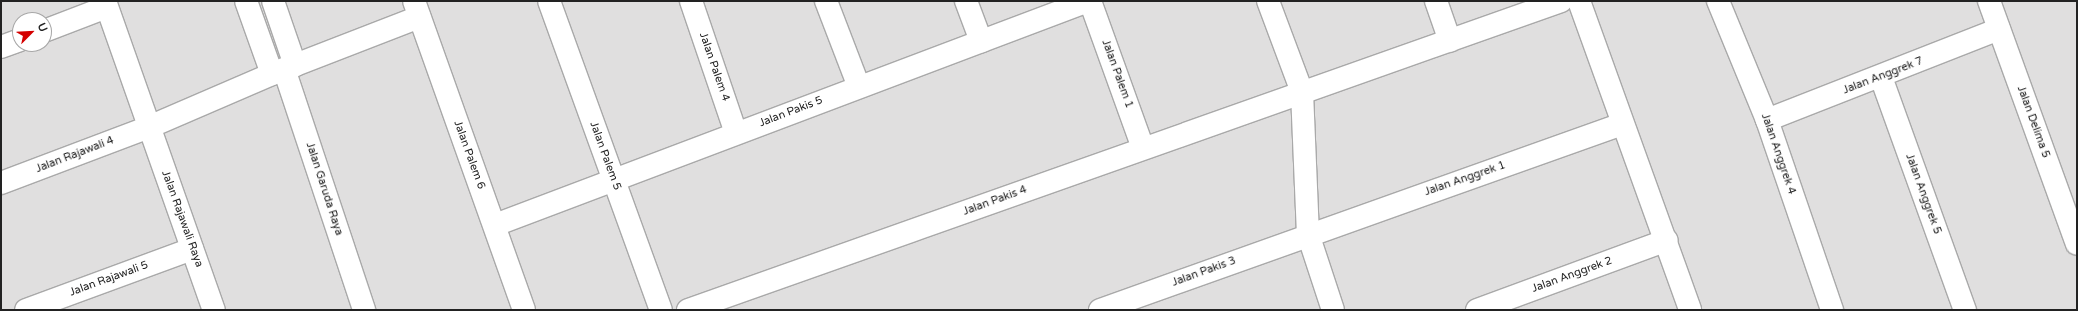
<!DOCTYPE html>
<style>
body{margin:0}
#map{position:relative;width:2078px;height:311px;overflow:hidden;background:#f2efe9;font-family:"Varela Round",sans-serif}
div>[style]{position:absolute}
.residential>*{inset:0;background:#e0dfdf}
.roads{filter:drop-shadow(1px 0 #a9a9a9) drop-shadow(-1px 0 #a9a9a9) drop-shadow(0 1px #a9a9a9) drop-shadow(0 -1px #a9a9a9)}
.minor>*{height:22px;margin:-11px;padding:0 11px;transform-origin:11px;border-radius:11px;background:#fff}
span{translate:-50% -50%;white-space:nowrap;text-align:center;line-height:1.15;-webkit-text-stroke:3px #fff;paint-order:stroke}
.street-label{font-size:11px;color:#222}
.frame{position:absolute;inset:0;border:2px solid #222;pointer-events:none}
.north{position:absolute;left:12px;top:12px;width:40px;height:40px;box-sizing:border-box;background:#fff;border:1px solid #a7a7a7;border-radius:50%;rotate:66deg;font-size:11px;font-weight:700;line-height:16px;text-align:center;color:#222}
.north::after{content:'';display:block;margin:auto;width:14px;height:18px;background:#d40000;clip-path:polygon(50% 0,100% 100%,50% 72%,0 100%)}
</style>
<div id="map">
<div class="residential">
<i style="clip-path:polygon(evenodd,1px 1px,2077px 1px,2077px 310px,1px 310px,1px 1px,20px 20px,44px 20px,44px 44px,20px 44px,20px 20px)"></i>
</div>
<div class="roads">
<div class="minor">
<i style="left:105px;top:1px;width:328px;rotate:70.6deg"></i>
<i style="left:246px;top:1px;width:77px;rotate:70.4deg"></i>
<i style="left:273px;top:1px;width:68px;rotate:71deg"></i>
<i style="left:414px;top:1px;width:328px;rotate:70.4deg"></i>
<i style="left:549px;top:1px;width:329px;rotate:70.1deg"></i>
<i style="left:691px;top:1px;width:139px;rotate:71.2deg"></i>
<i style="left:826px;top:1px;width:92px;rotate:69deg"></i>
<i style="left:966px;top:1px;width:43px;rotate:69.4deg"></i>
<i style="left:1090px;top:1px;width:156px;rotate:70.2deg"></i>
<i style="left:1268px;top:1px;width:97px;rotate:69.5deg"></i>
<i style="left:1302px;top:92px;width:142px;rotate:87.6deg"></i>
<i style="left:1308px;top:234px;width:80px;rotate:71.8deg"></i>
<i style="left:1436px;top:1px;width:42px;rotate:70.7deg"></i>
<i style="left:1579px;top:1px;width:328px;rotate:70.2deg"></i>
<i style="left:1718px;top:1px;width:129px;rotate:67.6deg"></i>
<i style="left:1767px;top:120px;width:201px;rotate:71.1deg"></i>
<i style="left:1989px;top:1px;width:258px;rotate:70.1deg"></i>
<i style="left:44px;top:31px;width:67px;rotate:-20.9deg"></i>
<i style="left:1px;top:47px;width:20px;rotate:-20deg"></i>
<i style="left:284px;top:69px;width:254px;rotate:71.6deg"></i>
<i style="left:1881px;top:77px;width:248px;rotate:70.2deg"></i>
<i style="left:1767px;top:120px;width:249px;rotate:-21.4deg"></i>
<i style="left:1px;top:183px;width:158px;rotate:-20.7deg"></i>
<i style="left:149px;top:127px;width:134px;rotate:-23.3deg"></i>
<i style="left:272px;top:74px;width:158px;rotate:-21.2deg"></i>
<i style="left:495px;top:225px;width:634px;rotate:-20.69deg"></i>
<i style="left:26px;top:310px;width:177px;rotate:-20.2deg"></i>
<i style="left:688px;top:310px;width:926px;rotate:-19.49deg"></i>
<i style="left:1100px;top:310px;width:554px;rotate:-19.61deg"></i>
<i style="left:1477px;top:310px;width:202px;rotate:-20.2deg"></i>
</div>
</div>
<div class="street-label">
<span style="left:714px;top:67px;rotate:71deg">Jalan Palem 4</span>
<span style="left:1117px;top:74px;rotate:70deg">Jalan Palem 1</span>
<span style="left:1883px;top:76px;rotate:-21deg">Jalan Anggrek 7</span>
<span style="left:791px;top:112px;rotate:-21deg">Jalan Pakis 5</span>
<span style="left:2033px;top:122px;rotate:70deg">Jalan Delima 5</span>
<span style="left:1778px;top:154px;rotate:71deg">Jalan Anggrek 4</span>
<span style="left:75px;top:155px;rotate:-21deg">Jalan Rajawali 4</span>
<span style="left:469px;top:155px;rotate:70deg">Jalan Palem 6</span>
<span style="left:605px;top:156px;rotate:70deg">Jalan Palem 5</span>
<span style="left:1465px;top:179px;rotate:-19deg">Jalan Anggrek 1</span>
<span style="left:324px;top:189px;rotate:72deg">Jalan Garuda Raya</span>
<span style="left:1923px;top:194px;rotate:70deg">Jalan Anggrek 5</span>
<span style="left:995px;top:201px;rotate:-20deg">Jalan Pakis 4</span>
<span style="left:182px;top:219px;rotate:70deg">Jalan Rajawali Raya</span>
<span style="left:1204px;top:272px;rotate:-20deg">Jalan Pakis 3</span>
<span style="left:1572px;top:275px;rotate:-20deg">Jalan Anggrek 2</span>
<span style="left:109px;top:279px;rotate:-20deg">Jalan Rajawali 5</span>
</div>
<div class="frame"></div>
<div class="north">U</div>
</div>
